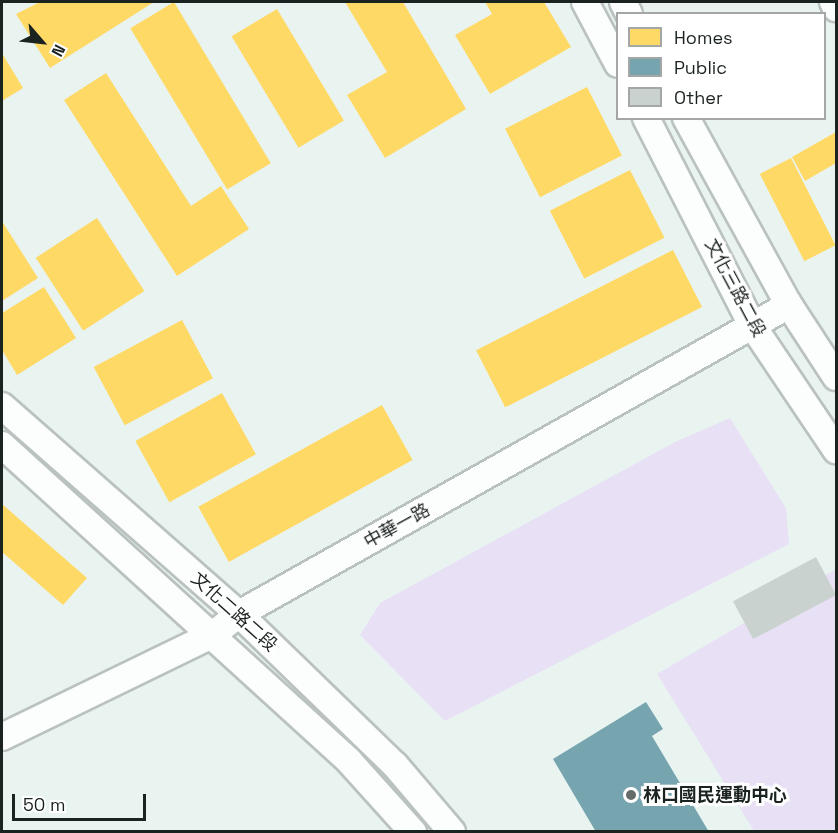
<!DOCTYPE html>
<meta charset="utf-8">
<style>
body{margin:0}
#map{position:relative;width:838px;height:833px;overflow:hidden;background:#e9f4f1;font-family:"Space Grotesk","Noto Sans TC",sans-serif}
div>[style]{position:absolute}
.green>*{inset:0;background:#e8e1f5}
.homes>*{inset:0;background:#ffd966;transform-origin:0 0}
.public>*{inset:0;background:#76a5af}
.building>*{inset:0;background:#cad2d0;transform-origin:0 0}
.roads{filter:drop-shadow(2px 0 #bac2c0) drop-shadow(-2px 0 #bac2c0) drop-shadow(0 2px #bac2c0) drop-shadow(0 -2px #bac2c0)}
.minor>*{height:26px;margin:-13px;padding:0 13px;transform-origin:13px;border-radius:13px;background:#fcfdfd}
.dots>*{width:16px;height:16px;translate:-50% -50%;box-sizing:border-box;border:3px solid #fff;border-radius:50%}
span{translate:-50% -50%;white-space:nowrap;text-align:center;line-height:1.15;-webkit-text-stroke:6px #fff;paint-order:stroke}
.street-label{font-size:18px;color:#1b2320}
.poi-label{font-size:18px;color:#1b2320;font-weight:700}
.left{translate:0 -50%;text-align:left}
.frame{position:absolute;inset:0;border:3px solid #1b2320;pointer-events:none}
.legend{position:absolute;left:616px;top:12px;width:210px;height:108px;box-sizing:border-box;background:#fff;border:2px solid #a4a7a6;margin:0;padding:8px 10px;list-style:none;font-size:18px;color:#1b2320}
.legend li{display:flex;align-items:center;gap:12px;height:30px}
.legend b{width:30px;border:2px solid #a4a7a6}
.north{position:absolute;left:12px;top:12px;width:60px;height:60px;-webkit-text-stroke:4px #fff;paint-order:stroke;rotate:118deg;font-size:16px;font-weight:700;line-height:24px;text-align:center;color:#1b2320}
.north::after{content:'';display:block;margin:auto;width:21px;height:27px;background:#1b2320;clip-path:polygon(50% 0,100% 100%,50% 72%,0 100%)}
.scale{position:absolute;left:12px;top:794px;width:134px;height:27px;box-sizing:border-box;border:3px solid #1b2320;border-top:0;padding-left:8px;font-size:18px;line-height:21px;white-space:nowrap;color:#1b2320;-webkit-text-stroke:4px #fff;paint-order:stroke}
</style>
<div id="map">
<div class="green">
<i style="clip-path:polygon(730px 418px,786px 508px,789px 544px,445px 721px,360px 635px,380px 603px,675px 442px)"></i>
<i style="clip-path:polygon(836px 569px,836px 831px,754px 831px,657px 674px)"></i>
</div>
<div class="homes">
<i style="clip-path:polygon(40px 2px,154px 2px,50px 68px,16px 14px)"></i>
<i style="left:174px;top:2px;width:188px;height:51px;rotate:59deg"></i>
<i style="clip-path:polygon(345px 2px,403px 2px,466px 109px,385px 158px,347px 95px,387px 72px)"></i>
<i style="clip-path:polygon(485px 2px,544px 2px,571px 47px,490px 94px,455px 35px,492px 14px)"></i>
<i style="left:277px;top:9px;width:130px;height:53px;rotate:59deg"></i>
<i style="clip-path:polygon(2px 53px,23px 88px,2px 101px)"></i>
<i style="clip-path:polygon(106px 73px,191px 206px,221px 186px,249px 229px,177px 276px,64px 100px)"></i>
<i style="left:587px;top:87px;width:77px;height:92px;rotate:63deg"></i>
<i style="clip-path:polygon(836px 132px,836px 163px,805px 181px,792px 157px)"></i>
<i style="left:791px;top:158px;width:98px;height:35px;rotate:63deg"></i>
<i style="left:630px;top:170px;width:76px;height:90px;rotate:63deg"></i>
<i style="left:97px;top:218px;width:87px;height:73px;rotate:57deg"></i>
<i style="clip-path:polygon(2px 221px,38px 278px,2px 301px)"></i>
<i style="left:673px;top:250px;width:64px;height:221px;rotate:63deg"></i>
<i style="clip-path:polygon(44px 287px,76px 338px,17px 375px,2px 350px,2px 313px)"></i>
<i style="left:182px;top:320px;width:66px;height:100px;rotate:62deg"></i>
<i style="left:222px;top:393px;width:70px;height:99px;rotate:61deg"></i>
<i style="left:382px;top:405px;width:63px;height:210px;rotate:61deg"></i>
<i style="clip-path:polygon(2px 504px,87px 578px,63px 605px,2px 552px)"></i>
</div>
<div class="public">
<i style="clip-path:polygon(646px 702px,663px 729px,652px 736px,709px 832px,596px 832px,553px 759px)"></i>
</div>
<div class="building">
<i style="left:816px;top:557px;width:43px;height:94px;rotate:62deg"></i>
</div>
<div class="roads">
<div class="minor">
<i style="left:585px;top:2px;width:70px;rotate:62deg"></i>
<i style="left:623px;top:2px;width:13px;rotate:63deg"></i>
<i style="left:833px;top:2px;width:7px;rotate:63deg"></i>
<i style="left:646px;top:118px;width:233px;rotate:62.9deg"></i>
<i style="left:752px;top:325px;width:151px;rotate:56.1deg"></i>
<i style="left:686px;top:118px;width:213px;rotate:61.2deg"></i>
<i style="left:789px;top:305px;width:86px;rotate:56.9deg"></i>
<i style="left:2px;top:406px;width:315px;rotate:41.3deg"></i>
<i style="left:239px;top:614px;width:217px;rotate:44.1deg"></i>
<i style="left:395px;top:765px;width:88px;rotate:49.6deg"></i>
<i style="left:2px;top:445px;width:469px;rotate:42.3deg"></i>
<i style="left:349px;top:761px;width:96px;rotate:48deg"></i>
<i style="left:2px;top:737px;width:236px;rotate:-25.9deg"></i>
<i style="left:214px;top:634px;width:32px;rotate:-39deg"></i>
<i style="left:239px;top:614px;width:631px;rotate:-29.33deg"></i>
</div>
</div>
<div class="dots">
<i style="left:631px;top:795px;background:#636c69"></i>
</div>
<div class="street-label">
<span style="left:735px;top:288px;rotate:62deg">文化三路二段</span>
<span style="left:397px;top:526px;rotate:-29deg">中華一路</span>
<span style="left:234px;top:612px;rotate:42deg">文化二路二段</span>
</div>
<div class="poi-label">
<span class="left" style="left:643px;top:795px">林口國民運動中心</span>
</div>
<div class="frame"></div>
<ul class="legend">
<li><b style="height:16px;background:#ffd966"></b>Homes</li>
<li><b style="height:16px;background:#76a5af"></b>Public</li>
<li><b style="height:16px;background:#cad2d0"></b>Other</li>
</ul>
<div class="north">N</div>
<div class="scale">50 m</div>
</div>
